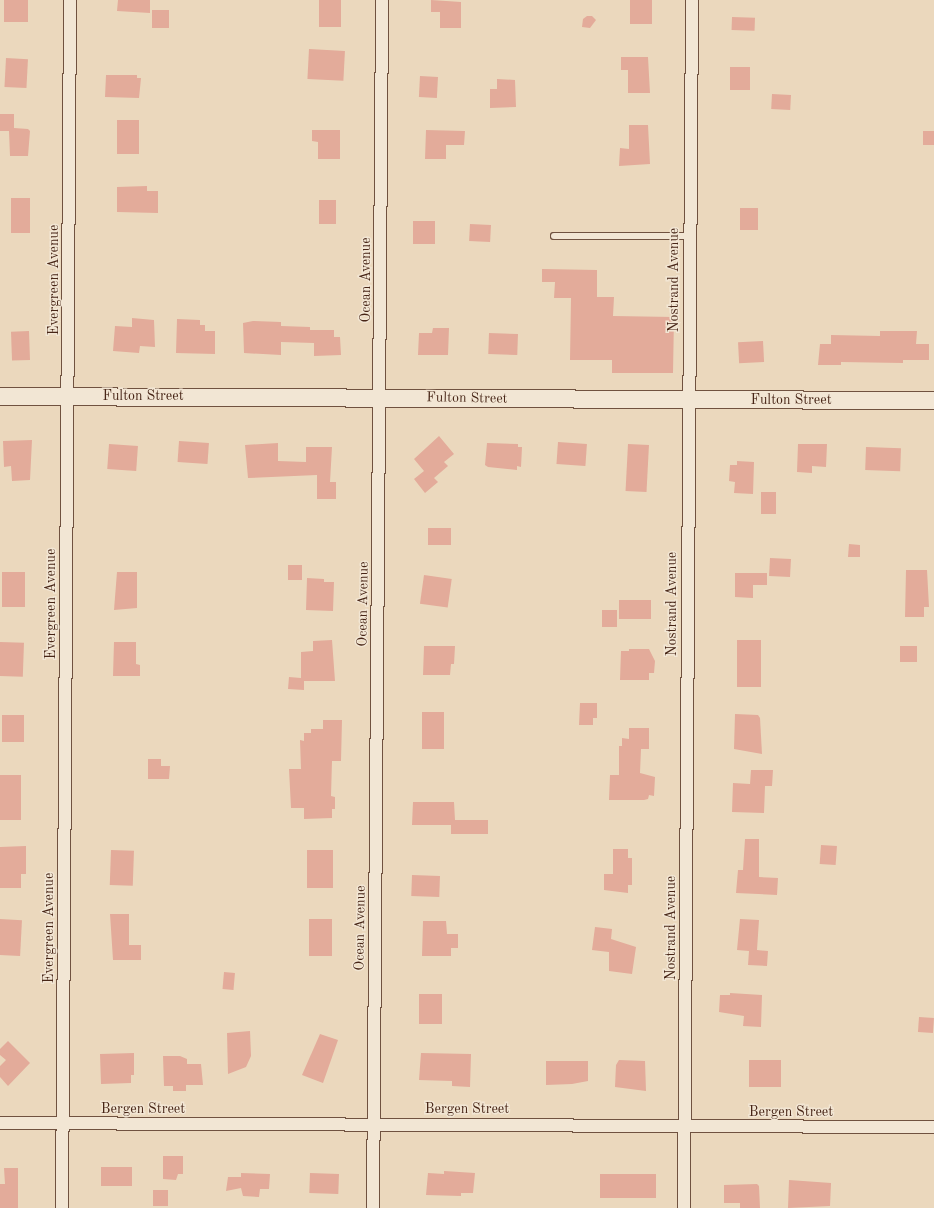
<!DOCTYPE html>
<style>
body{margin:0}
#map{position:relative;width:934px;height:1208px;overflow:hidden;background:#ebd8bd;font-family:"Old Standard TT",serif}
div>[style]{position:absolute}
.building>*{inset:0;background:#e3ab9a;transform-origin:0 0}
.roads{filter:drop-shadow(1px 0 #705240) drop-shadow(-1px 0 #705240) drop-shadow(0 1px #705240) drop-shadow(0 -1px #705240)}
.lane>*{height:6px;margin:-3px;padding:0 3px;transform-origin:3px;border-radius:3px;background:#f2e6d4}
.street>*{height:12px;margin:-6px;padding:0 6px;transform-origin:6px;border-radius:6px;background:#f2e6d4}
.secondary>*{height:17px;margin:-8.5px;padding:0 8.5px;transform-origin:8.5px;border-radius:8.5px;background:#f2e6d4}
span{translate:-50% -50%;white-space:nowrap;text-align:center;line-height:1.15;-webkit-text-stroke:3px #f2e6d4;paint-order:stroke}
.street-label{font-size:14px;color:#472516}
</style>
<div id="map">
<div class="building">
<i style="left:4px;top:0;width:24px;height:22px"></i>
<i style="clip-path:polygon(118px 0,150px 0,150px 13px,117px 11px)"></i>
<i style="left:319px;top:0;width:22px;height:27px"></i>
<i style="clip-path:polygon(431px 0,461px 2px,461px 28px,440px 28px,440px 12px,431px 12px)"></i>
<i style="left:630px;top:0;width:22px;height:24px"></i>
<i style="left:152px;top:10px;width:17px;height:18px"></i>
<i style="clip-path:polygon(587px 16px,592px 16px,596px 20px,590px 28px,582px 27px,583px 19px)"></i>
<i style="left:732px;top:17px;width:23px;height:13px;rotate:2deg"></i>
<i style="left:309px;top:49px;width:36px;height:30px;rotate:3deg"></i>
<i style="clip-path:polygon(621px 57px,648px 57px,650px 93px,628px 93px,628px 70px,621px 70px)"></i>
<i style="left:6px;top:58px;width:22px;height:29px;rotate:3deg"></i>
<i style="left:730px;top:67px;width:20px;height:23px"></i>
<i style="clip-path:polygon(106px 75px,137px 75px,137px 78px,141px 78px,139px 98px,105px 97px)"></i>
<i style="left:420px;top:76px;width:18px;height:21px;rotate:3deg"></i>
<i style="clip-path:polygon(497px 79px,515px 80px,516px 107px,490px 108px,490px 89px,497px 89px)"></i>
<i style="left:772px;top:94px;width:19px;height:15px;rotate:3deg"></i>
<i style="clip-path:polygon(0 114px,14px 114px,14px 128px,28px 129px,30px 131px,28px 156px,10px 156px,9px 131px,0 131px)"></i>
<i style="left:117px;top:120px;width:22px;height:34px"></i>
<i style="clip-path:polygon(629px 125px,648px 125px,650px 164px,619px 166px,620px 148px,629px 149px)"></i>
<i style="clip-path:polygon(312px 130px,340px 130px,340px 159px,318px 159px,318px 142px,312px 141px)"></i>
<i style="clip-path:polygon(426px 130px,465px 131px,464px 145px,446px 145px,446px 159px,425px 159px)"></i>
<i style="left:923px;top:131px;width:11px;height:14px"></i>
<i style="clip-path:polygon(147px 186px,147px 191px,158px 191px,158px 213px,117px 212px,117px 187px)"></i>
<i style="left:11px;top:198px;width:19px;height:35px"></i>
<i style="left:319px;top:200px;width:17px;height:24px"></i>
<i style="left:740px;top:208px;width:18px;height:22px"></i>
<i style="left:413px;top:221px;width:22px;height:23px"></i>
<i style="left:470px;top:224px;width:21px;height:17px;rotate:3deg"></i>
<i style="clip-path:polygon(542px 269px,597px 270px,597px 297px,614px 297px,613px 316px,674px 317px,673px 373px,612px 373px,612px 360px,570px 360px,571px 298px,554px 298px,555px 282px,542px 282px)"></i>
<i style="clip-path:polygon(132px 318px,154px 320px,155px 347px,140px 346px,139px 353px,113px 351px,115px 326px,132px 327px)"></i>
<i style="clip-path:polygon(177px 319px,200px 320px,200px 325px,205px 325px,205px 331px,215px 331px,215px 354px,176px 353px)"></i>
<i style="clip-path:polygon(253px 321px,281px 322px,281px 326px,310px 327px,310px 330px,334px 330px,334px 337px,340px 337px,341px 355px,314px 356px,314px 343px,281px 342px,281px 355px,244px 353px,243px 323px)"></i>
<i style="clip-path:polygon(433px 328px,449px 328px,448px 355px,418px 355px,419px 333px,432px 333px)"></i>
<i style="left:29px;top:331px;width:29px;height:18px;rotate:88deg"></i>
<i style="clip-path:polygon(880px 331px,917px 331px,916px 344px,929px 344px,929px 360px,903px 360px,903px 363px,841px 362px,841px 365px,818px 365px,820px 344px,831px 344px,831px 335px,880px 336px)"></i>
<i style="left:489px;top:333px;width:29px;height:21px;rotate:2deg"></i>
<i style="left:763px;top:341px;width:21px;height:25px;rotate:87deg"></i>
<i style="clip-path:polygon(439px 436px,454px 454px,444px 462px,448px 466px,434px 478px,438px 482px,425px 493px,414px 479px,424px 471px,414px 459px)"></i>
<i style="clip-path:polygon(32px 440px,30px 480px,12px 481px,11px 466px,4px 467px,3px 441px)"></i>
<i style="left:179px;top:441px;width:30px;height:21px;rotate:4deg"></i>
<i style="left:558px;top:442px;width:29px;height:22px;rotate:4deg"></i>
<i style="clip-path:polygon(278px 443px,278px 461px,306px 462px,306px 447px,332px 447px,330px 482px,336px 482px,336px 499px,317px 499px,317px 475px,248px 478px,245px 445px)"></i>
<i style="clip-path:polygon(487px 443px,518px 444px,518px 447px,522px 447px,521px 467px,517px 466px,517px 470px,488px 467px,485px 465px)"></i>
<i style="left:109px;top:444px;width:29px;height:25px;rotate:4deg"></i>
<i style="left:628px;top:444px;width:21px;height:47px;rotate:3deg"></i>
<i style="clip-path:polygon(798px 444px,827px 444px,826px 467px,812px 466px,812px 473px,797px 472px)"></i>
<i style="left:866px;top:447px;width:35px;height:23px;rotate:2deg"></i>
<i style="clip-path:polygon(737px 461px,754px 462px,753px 494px,734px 493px,735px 482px,729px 481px,730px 465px,737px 465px)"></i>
<i style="left:761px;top:492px;width:15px;height:22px"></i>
<i style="left:428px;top:528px;width:23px;height:17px"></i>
<i style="clip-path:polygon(849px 544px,860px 545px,860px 557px,848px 557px)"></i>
<i style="left:770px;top:558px;width:21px;height:18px;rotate:3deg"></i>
<i style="left:288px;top:565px;width:14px;height:15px"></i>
<i style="clip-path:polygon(906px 570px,927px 570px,929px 607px,924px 607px,924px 617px,905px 617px)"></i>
<i style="left:2px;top:572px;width:23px;height:35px"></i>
<i style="clip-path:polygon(117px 572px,137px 572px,137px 608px,114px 610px)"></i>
<i style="clip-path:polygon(735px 573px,767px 573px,767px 585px,753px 585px,753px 598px,735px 597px)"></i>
<i style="left:424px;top:575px;width:28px;height:29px;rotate:8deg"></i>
<i style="clip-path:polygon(307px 578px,324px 579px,324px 582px,334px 582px,333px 611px,306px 610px)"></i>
<i style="left:619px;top:600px;width:32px;height:19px"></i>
<i style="left:602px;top:610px;width:15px;height:17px"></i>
<i style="clip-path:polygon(332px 640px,335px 681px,304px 681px,304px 690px,288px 689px,289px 677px,301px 678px,301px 652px,313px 651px,313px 641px)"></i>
<i style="left:737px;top:640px;width:24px;height:47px"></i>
<i style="left:0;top:642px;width:24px;height:34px;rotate:2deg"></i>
<i style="clip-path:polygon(114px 642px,136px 642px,136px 664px,140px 665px,140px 676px,113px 676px)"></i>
<i style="clip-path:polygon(424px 646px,455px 646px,454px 664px,451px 664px,450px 675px,423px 675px)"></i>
<i style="left:900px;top:646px;width:17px;height:16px"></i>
<i style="clip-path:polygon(629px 649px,649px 649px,655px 661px,654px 673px,649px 673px,649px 680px,620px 680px,621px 651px,629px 651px)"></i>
<i style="clip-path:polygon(580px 703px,597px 703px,597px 718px,593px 718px,593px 725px,579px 725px)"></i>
<i style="left:422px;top:712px;width:22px;height:37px"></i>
<i style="clip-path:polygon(735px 714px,758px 715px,760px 718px,762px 754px,734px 749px)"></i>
<i style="left:2px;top:715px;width:22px;height:27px"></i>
<i style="clip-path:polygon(323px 720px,342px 720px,341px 761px,332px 761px,331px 796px,335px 797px,335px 809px,332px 809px,332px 818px,304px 819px,304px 808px,291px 808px,289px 769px,301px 769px,300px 740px,304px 741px,304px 733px,311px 733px,311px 729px,323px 729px)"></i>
<i style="clip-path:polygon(629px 728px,649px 728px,649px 749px,641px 749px,640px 773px,655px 777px,654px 796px,649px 795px,648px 799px,644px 800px,609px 800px,610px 775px,619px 775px,619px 746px,622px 746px,622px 738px,629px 739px)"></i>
<i style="clip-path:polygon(148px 759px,161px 759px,161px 766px,170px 766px,169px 779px,148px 779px)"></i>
<i style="clip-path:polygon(751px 770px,773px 770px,772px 786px,765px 786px,764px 813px,732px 812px,733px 783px,750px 784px)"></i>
<i style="left:0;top:775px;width:21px;height:45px"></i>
<i style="clip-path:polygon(413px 802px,454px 802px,455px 820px,488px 820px,488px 834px,451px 834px,451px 825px,412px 825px)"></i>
<i style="clip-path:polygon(745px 839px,759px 839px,759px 877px,778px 878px,777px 895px,736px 893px,738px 870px,743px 870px)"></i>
<i style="left:821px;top:845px;width:16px;height:19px;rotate:4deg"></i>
<i style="clip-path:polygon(26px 846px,26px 874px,21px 874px,21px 888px,0 888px,0 847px)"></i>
<i style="clip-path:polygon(613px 849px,628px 849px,628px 858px,632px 858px,632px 885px,628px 885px,628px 893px,604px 890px,604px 874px,613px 874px)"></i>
<i style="left:111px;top:850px;width:23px;height:35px;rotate:2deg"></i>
<i style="left:307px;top:850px;width:26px;height:38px"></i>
<i style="left:412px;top:875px;width:28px;height:21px;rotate:2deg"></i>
<i style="clip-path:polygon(110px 914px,129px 914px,129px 945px,141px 945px,141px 960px,113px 960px)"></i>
<i style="left:0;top:919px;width:22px;height:36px;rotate:3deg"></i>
<i style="left:309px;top:919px;width:23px;height:37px"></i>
<i style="clip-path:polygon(740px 919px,759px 920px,757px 950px,768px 951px,767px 966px,748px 965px,749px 951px,737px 950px)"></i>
<i style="clip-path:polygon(423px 921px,446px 921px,447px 934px,458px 934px,458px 948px,451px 948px,451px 956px,422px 956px)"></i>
<i style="clip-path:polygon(595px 927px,612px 929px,611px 939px,636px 947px,632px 974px,609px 971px,609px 952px,592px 950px)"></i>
<i style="left:224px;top:972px;width:11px;height:17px;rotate:5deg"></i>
<i style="clip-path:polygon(730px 993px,762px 995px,761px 1027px,743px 1026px,744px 1016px,719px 1012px,720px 995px,730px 995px)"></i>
<i style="left:419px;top:994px;width:23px;height:30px"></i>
<i style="left:919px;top:1017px;width:15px;height:15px;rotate:4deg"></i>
<i style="clip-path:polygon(250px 1031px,251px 1056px,246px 1067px,228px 1074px,227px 1033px)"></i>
<i style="clip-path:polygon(320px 1034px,338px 1040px,323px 1083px,302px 1075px)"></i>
<i style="clip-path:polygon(8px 1041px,30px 1063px,8px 1086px,0 1077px,0 1066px,6px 1060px,0 1055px,0 1049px)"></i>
<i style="clip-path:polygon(134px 1053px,134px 1075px,131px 1075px,131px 1083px,101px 1084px,100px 1054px)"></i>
<i style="clip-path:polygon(421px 1053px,471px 1054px,470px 1087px,452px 1086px,452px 1081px,419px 1080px)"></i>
<i style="clip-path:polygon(163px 1056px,180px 1056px,187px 1059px,187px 1064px,201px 1064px,203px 1085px,186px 1085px,186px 1091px,173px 1091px,173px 1086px,164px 1086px)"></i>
<i style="clip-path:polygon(619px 1060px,645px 1061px,646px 1091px,615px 1087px,616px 1065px)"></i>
<i style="left:749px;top:1060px;width:32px;height:27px"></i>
<i style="clip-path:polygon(546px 1061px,588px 1061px,588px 1081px,572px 1084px,546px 1085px)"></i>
<i style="clip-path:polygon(163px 1156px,183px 1156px,183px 1174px,178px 1174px,176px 1180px,163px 1179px)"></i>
<i style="left:101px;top:1167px;width:31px;height:19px"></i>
<i style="clip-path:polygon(4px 1168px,18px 1168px,18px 1208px,0 1208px,0 1184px,5px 1184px)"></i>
<i style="clip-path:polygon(444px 1171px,475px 1173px,473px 1193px,461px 1193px,461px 1196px,426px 1195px,428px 1173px,444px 1174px)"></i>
<i style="clip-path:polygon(241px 1173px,270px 1174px,269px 1189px,260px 1189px,259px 1197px,243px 1196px,241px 1188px,226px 1191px,228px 1177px,241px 1177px)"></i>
<i style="left:310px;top:1173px;width:29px;height:20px;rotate:2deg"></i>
<i style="left:656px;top:1174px;width:24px;height:56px;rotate:90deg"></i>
<i style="clip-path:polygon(789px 1180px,831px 1183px,830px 1206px,788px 1208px)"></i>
<i style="clip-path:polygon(757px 1184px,759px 1186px,760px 1208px,740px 1208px,740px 1203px,724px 1203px,724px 1185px)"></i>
<i style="left:153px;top:1190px;width:15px;height:16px"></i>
</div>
<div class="roads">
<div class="lane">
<i style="left:554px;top:236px;width:136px"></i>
</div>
<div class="street">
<i style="left:0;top:1123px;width:934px;rotate:0.25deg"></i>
<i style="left:62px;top:1208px;width:1208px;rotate:-89.62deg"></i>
<i style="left:373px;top:1208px;width:1208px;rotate:-89.57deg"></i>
<i style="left:684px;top:1208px;width:1208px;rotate:-89.62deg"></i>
</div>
<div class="secondary">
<i style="left:0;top:396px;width:934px;rotate:0.25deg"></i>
</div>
</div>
<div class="street-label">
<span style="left:54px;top:280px;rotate:-90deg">Evergreen Avenue</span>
<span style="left:366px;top:280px;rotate:-90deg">Ocean Avenue</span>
<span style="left:674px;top:280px;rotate:-90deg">Nostrand Avenue</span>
<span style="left:143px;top:396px">Fulton Street</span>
<span style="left:467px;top:398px;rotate:1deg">Fulton Street</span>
<span style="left:791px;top:400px">Fulton Street</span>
<span style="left:51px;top:604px;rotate:-90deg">Evergreen Avenue</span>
<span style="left:363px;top:604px;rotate:-89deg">Ocean Avenue</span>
<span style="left:672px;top:604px;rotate:-90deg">Nostrand Avenue</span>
<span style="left:49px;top:928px;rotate:-90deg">Evergreen Avenue</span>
<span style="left:360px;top:928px;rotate:-89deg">Ocean Avenue</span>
<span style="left:671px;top:928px;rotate:-90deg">Nostrand Avenue</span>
<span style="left:143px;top:1109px">Bergen Street</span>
<span style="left:467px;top:1109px">Bergen Street</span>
<span style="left:791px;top:1112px">Bergen Street</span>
</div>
</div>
